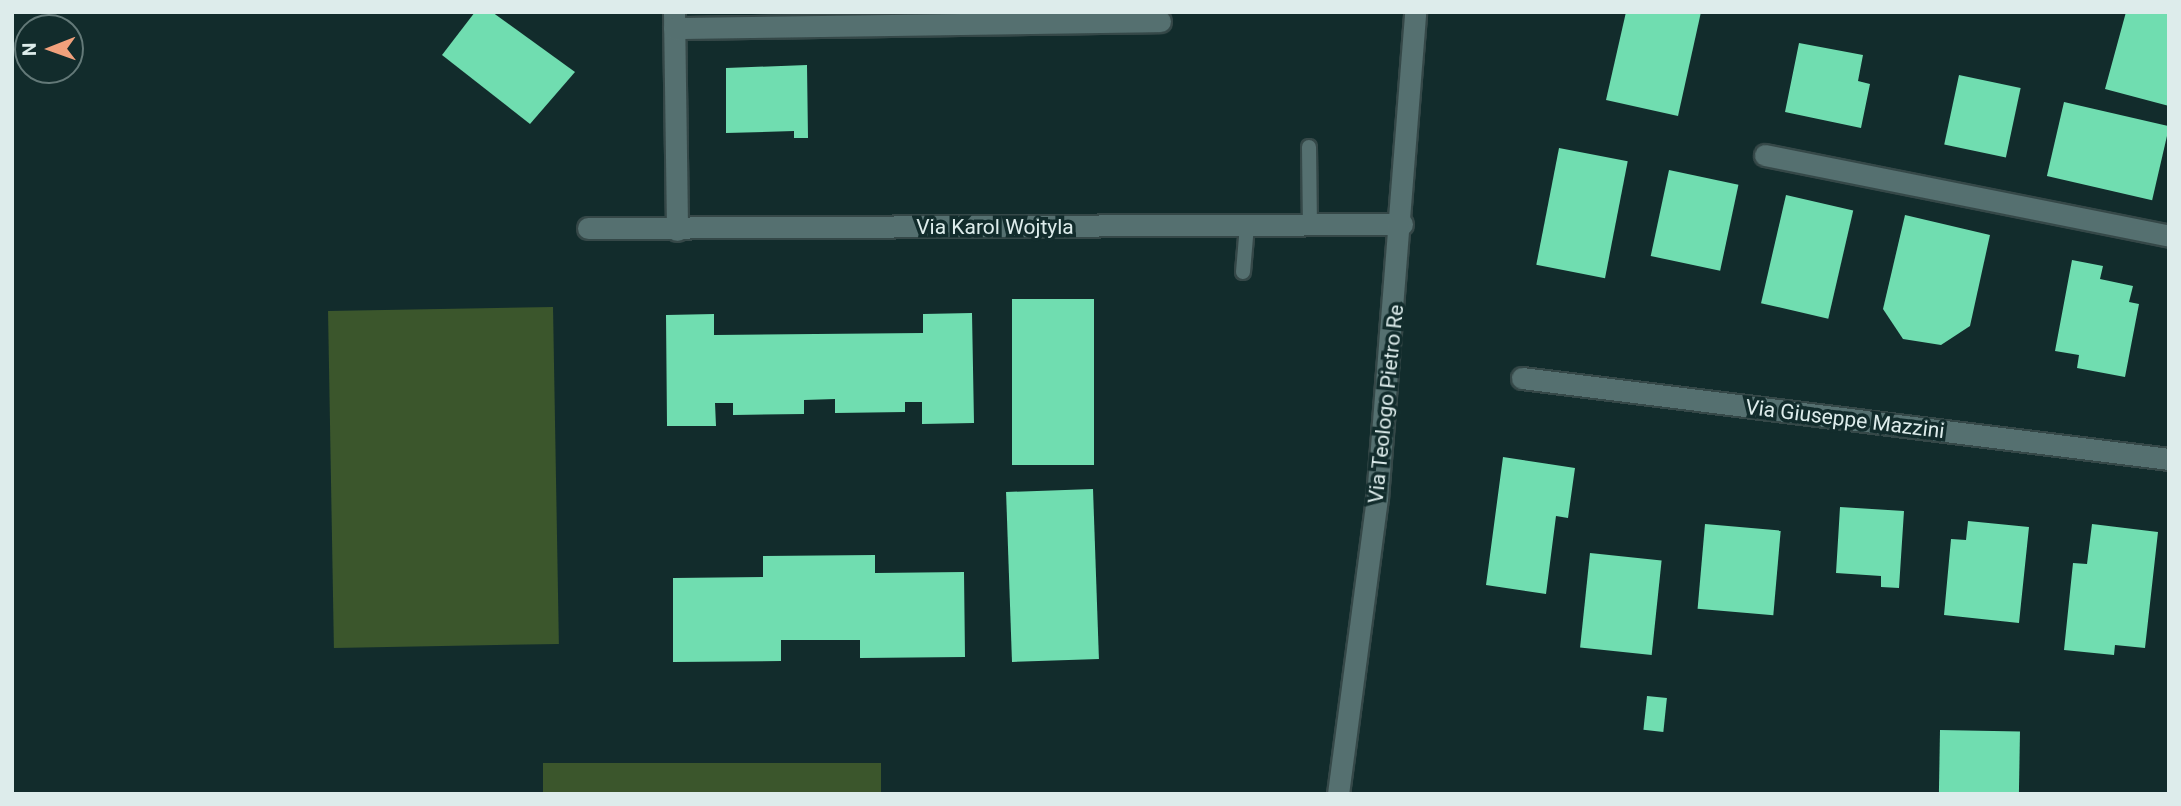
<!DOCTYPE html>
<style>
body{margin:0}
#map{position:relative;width:2181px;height:806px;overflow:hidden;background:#122c2c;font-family:Roboto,sans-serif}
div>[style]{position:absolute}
.green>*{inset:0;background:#3b562c;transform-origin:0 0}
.building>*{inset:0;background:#70ddb0;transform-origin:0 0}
.roads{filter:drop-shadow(2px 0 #354848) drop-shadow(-2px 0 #354848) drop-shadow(0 2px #354848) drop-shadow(0 -2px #354848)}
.lane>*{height:14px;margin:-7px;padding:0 7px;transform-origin:7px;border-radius:7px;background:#557070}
.street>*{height:21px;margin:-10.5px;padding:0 10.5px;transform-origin:10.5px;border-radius:10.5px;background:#557070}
.secondary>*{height:21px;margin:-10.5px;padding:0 10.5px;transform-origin:10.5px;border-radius:10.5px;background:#557070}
span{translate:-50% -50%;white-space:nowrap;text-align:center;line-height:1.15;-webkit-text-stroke:7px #122c2c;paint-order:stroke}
.street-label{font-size:21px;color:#ddeceb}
.frame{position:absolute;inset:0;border:14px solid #ddeceb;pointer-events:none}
.north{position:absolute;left:14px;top:14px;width:70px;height:70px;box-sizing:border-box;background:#122c2c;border:2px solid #637978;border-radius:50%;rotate:269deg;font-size:19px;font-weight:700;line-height:28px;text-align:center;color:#ddeceb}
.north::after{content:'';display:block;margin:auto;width:24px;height:32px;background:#f1a17c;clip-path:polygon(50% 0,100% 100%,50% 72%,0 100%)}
</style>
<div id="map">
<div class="green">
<i style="left:553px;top:307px;width:337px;height:225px;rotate:89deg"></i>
<i style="left:881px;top:763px;width:31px;height:338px;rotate:90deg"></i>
</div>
<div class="building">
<i style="clip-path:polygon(475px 12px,492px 12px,575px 72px,530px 124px,442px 55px)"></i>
<i style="clip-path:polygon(1626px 12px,1701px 12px,1678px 116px,1606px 100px)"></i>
<i style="clip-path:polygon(2126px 12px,2169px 12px,2169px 106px,2105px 89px)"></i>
<i style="clip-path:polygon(1799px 43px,1863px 55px,1858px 81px,1870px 84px,1861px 128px,1785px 112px)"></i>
<i style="clip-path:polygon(807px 65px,808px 138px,794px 138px,794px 131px,726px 133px,726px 68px)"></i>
<i style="left:1959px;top:75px;width:63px;height:71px;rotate:12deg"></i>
<i style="left:2064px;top:102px;width:108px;height:76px;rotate:13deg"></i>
<i style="left:1559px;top:148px;width:70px;height:119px;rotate:11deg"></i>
<i style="left:1669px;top:170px;width:71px;height:88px;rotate:12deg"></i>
<i style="left:1786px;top:195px;width:69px;height:111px;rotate:13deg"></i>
<i style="clip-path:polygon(1905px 215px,1990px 235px,1970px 326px,1941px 345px,1903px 339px,1883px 309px)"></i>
<i style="clip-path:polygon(2072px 260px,2103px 266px,2100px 279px,2133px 286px,2129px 302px,2139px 304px,2125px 377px,2077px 368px,2079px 355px,2055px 351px)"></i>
<i style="left:1094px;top:299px;width:166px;height:82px;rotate:90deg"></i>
<i style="clip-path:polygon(972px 313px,974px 423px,922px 424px,922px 402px,905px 402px,905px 412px,835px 413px,835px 399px,804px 400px,804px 414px,733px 415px,733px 403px,715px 403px,716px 426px,667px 426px,666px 315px,714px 314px,714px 335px,923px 333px,923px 314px)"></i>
<i style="clip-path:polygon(1503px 457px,1575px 468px,1568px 518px,1556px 516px,1546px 594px,1486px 585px)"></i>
<i style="left:1093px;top:489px;width:170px;height:87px;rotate:88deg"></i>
<i style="clip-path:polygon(1840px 507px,1904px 511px,1899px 588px,1881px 587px,1881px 576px,1836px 573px)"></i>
<i style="clip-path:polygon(1968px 521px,2029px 527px,2019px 623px,1944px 615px,1951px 539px,1966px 540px)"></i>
<i style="left:1705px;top:524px;width:76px;height:85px;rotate:5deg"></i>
<i style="clip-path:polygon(2092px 524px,2158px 532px,2145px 648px,2115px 645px,2114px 655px,2064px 650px,2073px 563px,2087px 564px)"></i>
<i style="left:1590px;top:553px;width:72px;height:95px;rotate:6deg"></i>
<i style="clip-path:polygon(875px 555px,875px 573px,964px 572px,965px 657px,860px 658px,860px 640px,781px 640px,781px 661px,673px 662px,673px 578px,763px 577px,763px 556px)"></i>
<i style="left:1647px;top:696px;width:20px;height:34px;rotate:6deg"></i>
<i style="left:1940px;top:730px;width:80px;height:64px;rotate:1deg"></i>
</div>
<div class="roads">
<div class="lane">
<i style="left:1309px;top:147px;width:77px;rotate:89.3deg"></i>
<i style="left:1243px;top:272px;width:47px;rotate:-85.1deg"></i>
</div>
<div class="street">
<i style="left:674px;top:12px;width:218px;rotate:89.2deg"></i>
<i style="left:674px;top:28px;width:486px;rotate:-0.8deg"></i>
<i style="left:1765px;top:155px;width:412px;rotate:11.3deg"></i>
<i style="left:588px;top:228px;width:814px;rotate:-0.28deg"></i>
<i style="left:1522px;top:378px;width:652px;rotate:7.14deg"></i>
</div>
<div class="secondary">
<i style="left:1338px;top:794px;width:299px;rotate:-82.5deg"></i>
<i style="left:1377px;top:498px;width:487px;rotate:-85.5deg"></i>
</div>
</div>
<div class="street-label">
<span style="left:995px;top:227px">Via Karol Wojtyla</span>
<span style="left:1386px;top:404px;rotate:-84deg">Via Teologo Pietro Re</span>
<span style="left:1845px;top:419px;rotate:7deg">Via Giuseppe Mazzini</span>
</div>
<div class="frame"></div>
<div class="north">N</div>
</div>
